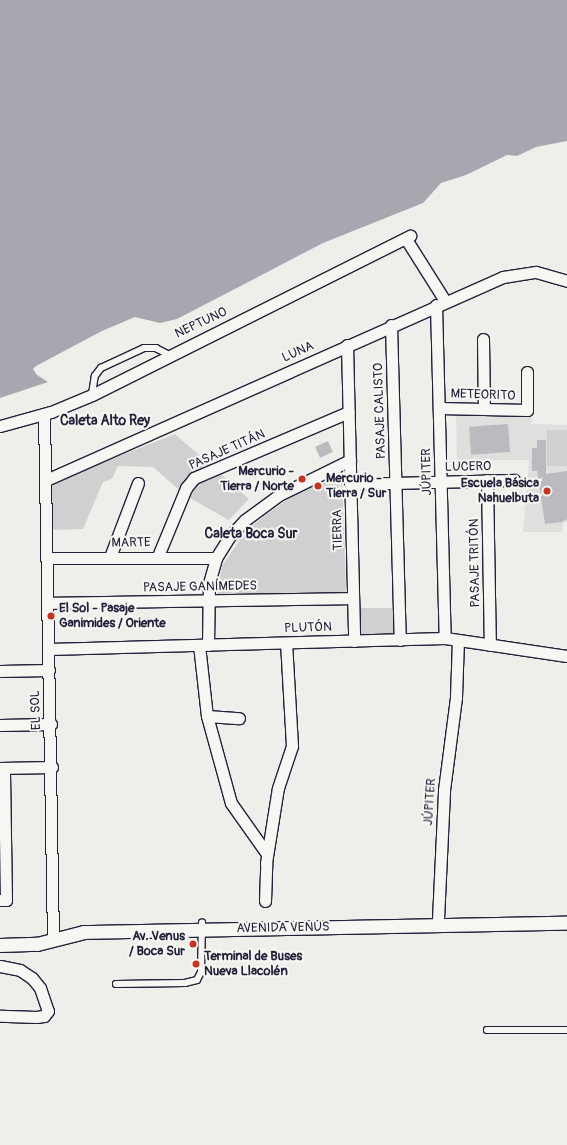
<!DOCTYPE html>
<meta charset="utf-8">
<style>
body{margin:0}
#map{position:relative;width:567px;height:1145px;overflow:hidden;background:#eeeeeb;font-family:Pangolin,sans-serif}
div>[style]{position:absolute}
.built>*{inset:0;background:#dfdfde}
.green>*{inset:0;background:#d0d0d1;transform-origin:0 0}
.water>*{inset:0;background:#a7a7af}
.building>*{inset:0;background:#bbbbbf;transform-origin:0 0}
.roads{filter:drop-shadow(1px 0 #22223b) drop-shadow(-1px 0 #22223b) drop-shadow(0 1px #22223b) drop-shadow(0 -1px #22223b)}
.service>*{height:5.5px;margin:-2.75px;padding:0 2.75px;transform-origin:2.75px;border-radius:2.75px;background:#f6f6f2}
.minor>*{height:11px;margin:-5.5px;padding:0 5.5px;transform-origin:5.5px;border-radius:5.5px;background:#f6f6f2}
.tertiary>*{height:13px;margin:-6.5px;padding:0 6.5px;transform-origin:6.5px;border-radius:6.5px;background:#f6f6f2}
.dots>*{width:11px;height:11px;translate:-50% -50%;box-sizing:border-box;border:2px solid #f6f6f2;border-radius:50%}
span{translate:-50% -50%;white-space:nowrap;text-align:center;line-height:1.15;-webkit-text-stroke:4px #f6f6f2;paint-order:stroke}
.street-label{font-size:13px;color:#22223b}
.poi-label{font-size:13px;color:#22223b;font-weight:700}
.right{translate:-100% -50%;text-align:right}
.left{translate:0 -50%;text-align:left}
.neighbourhood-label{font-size:14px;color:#22223b;font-weight:700}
</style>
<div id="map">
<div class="built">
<i style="clip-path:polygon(456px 415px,532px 416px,531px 424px,567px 425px,567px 522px,563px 522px,562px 532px,523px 532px,529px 460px,457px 460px)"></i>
</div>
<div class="green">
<i style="left:567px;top:430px;width:36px;height:20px;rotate:90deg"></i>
<i style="clip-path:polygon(175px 434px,249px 499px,229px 520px,186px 496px,153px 467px,118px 466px,112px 479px,103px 482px,83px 529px,52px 530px,49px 492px,54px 482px)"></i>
<i style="clip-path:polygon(342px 475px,346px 594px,217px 596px,222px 566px,248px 528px,295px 494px)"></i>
<i style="left:360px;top:608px;width:35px;height:27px"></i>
</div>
<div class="water">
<i style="clip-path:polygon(0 0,567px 0,567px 141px,536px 147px,517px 156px,507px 155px,466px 175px,441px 183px,423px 203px,323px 243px,177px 319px,160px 323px,135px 317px,102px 331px,36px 366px,33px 369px,37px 375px,48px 382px,0 398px)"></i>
</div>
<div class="building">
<i style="left:508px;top:424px;width:28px;height:39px;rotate:86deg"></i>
<i style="clip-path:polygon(537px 440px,546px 440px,546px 474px,567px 471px,567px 519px,562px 522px,545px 524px,537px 471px,532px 471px,532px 448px,537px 448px)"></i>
<i style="left:328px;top:441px;width:12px;height:14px;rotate:66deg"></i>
</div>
<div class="roads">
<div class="service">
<i style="left:92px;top:394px;width:18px;rotate:-81deg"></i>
<i style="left:95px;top:376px;width:10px;rotate:-53deg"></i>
<i style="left:101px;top:368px;width:47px;rotate:-24.9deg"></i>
<i style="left:144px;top:348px;width:12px"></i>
<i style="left:156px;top:348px;width:13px;rotate:27deg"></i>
<i style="left:116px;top:984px;width:69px;rotate:-0.8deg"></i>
<i style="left:185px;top:983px;width:12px;rotate:-14deg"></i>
<i style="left:197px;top:980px;width:9px;rotate:-63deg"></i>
<i style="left:201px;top:972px;width:49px;rotate:-88.8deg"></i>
<i style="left:487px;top:1030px;width:80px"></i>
</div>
<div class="minor">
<i style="left:406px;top:239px;width:73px;rotate:57.8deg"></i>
<i style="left:436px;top:305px;width:333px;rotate:88.5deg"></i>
<i style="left:391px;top:325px;width:315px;rotate:88.4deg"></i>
<i style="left:483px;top:339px;width:68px;rotate:89.2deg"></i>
<i style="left:347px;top:345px;width:296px;rotate:88.6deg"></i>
<i style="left:439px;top:408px;width:88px;rotate:1.3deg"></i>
<i style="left:527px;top:410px;width:38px;rotate:-90deg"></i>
<i style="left:44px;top:414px;width:525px;rotate:89.02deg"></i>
<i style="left:0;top:426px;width:53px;rotate:-15.4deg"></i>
<i style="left:51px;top:412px;width:44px;rotate:-22.5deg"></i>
<i style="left:92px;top:395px;width:356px;rotate:-26.6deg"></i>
<i style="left:46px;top:480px;width:500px;rotate:-23.95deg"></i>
<i style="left:503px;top:277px;width:33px;rotate:-9deg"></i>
<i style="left:536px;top:272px;width:32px;rotate:16deg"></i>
<i style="left:487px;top:480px;width:165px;rotate:89deg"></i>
<i style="left:350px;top:484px;width:164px;rotate:-1.4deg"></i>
<i style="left:158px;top:556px;width:74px;rotate:-67.6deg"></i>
<i style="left:186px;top:488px;width:13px;rotate:-51deg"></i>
<i style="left:194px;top:478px;width:168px;rotate:-23.1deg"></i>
<i style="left:110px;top:557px;width:79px;rotate:-69.3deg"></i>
<i style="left:46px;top:558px;width:170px"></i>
<i style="left:47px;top:603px;width:306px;rotate:-0.9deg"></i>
<i style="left:199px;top:645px;width:71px;rotate:83.6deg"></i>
<i style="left:207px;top:716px;width:90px;rotate:74.6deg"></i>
<i style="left:231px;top:803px;width:62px;rotate:54.8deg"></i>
<i style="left:208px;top:645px;width:62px;rotate:-89.1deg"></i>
<i style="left:209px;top:583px;width:26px;rotate:-74deg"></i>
<i style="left:216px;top:558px;width:25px;rotate:-58deg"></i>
<i style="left:229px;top:537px;width:23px;rotate:-47deg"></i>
<i style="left:245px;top:520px;width:42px;rotate:-36.3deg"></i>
<i style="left:279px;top:495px;width:79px;rotate:-26.2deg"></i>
<i style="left:49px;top:649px;width:396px;rotate:-1.6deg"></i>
<i style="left:445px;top:638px;width:123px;rotate:8.4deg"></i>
<i style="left:0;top:671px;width:49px;rotate:-1.2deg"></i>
<i style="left:207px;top:716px;width:32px;rotate:4deg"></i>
<i style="left:0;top:725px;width:51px;rotate:-1.1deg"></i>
<i style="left:0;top:768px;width:52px;rotate:-1.1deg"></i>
<i style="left:0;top:900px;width:6px"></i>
<i style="left:6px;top:900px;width:132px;rotate:-90.9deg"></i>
<i style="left:265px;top:901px;width:38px;rotate:-88deg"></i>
<i style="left:266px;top:863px;width:45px;rotate:-81deg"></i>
<i style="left:273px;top:819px;width:31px;rotate:-81deg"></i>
<i style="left:278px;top:788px;width:44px;rotate:-71.6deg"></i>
<i style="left:292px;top:746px;width:103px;rotate:-93.3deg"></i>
<i style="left:438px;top:919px;width:129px;rotate:-87.3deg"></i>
<i style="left:444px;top:790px;width:94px;rotate:-82.6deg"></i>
<i style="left:456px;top:697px;width:57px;rotate:-88deg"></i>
<i style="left:0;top:966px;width:20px;rotate:11deg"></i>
<i style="left:20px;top:970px;width:14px;rotate:34deg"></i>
<i style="left:32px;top:978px;width:13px;rotate:51deg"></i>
<i style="left:40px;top:988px;width:24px;rotate:71deg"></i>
<i style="left:48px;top:1011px;width:6px;rotate:129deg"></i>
<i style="left:44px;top:1016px;width:8px;rotate:173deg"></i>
<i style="left:36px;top:1017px;width:36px;rotate:-178deg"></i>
</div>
<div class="tertiary">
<i style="left:0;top:945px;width:37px;rotate:-2deg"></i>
<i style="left:37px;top:944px;width:49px;rotate:-14.3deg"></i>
<i style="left:84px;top:932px;width:483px;rotate:-1.1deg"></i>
</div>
</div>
<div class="dots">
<i style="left:302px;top:479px;background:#c8321e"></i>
<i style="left:318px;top:486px;background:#c8321e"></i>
<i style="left:547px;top:491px;background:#c8321e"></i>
<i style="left:51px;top:616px;background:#c8321e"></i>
<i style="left:193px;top:944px;background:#c8321e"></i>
<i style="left:196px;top:964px;background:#c8321e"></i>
</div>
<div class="street-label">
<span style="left:201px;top:323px;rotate:-25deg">NEPTUNO</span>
<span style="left:298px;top:352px;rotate:-24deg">LUNA</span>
<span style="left:483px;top:395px;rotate:2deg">METEORITO</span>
<span style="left:380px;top:411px;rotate:-92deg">PASAJE CALISTO</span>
<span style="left:227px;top:450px;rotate:-24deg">PASAJE TITÁN</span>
<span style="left:468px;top:467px;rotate:-1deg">LUCERO</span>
<span style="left:427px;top:472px;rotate:-91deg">JÚPITER</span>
<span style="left:338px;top:530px;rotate:-91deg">TIERRA</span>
<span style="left:131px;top:543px;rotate:-1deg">MARTE</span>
<span style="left:475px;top:563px;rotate:-91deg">PASAJE TRITÓN</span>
<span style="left:200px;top:587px;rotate:-1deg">PASAJE GANÍMEDES</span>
<span style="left:308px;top:628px;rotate:-2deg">PLUTÓN</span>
<span style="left:36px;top:710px;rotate:-92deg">EL SOL</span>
<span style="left:430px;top:802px;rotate:-86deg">JÚPITER</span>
<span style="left:283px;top:928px;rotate:-1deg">AVENIDA VENUS</span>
</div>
<div class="poi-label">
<span class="right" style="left:294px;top:479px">Mercurio -<br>Tierra / Norte</span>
<span class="left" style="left:326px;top:486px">Mercurio -<br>Tierra / Sur</span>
<span class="right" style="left:539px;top:491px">Escuela Básica<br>Nahuelbuta</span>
<span class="left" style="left:59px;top:616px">El Sol - Pasaje<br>Ganimides / Oriente</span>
<span class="right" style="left:185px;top:944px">Av. Venus<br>/ Boca Sur</span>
<span class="left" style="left:204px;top:964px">Terminal de Buses<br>Nueva Llacolén</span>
</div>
<div class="neighbourhood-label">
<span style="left:105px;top:421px">Caleta Alto Rey</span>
<span style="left:251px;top:534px">Caleta Boca Sur</span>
</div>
</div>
